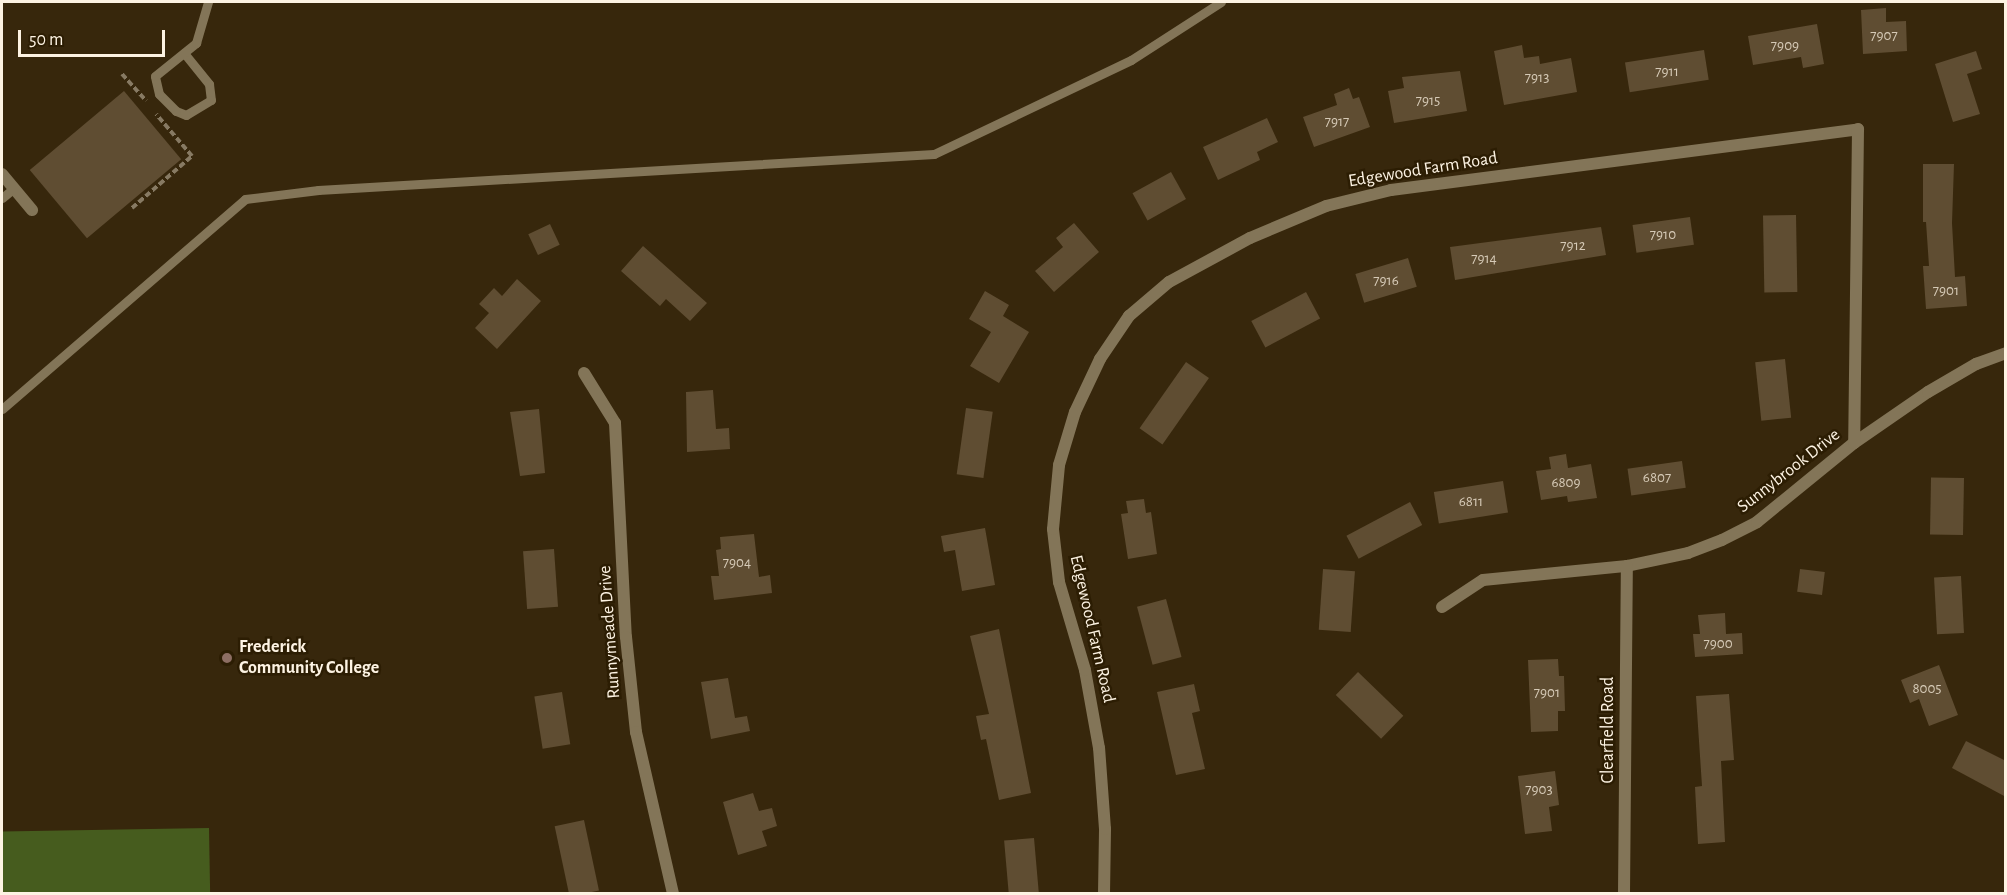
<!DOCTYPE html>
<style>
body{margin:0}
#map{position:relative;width:2007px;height:895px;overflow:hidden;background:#37270c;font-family:"Alegreya Sans",sans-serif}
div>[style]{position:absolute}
.green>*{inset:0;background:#465c1e;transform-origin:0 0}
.building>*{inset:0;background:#5f4d32;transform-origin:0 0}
.path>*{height:4px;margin-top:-2px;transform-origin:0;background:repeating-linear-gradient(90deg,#877a63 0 6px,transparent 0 9px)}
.service>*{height:9px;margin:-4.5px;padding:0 4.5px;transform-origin:4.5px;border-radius:4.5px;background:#837558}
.minor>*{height:12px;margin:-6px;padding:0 6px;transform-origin:6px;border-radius:6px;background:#837558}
.dots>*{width:16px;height:16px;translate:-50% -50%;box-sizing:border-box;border:3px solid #2c1d03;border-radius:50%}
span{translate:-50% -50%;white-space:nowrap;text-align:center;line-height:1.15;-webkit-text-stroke:5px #2c1d03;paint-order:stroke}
.number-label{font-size:15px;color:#d6cab7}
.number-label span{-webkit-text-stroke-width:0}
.street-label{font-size:18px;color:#fdf3e3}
.poi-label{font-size:18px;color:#fdf3e3;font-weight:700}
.left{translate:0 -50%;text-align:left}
.frame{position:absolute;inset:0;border:3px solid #fdf3e3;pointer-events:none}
.scale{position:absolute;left:18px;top:30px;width:147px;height:27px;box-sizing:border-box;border:3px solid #fdf3e3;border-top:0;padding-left:8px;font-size:18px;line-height:21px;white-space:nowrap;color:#fdf3e3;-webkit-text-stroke:4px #2c1d03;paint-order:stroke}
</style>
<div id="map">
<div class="green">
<i style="left:209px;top:828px;width:65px;height:207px;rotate:89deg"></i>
</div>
<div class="building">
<i style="clip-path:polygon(1886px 8px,1886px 22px,1906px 21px,1907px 51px,1863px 54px,1861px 10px)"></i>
<i style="clip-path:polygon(1817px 24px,1824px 64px,1803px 68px,1801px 57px,1753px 65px,1748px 36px)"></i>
<i style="clip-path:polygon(1522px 45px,1524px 58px,1539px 56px,1540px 64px,1571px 58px,1577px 92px,1504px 105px,1494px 51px)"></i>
<i style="left:1704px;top:50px;width:30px;height:80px;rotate:81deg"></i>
<i style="clip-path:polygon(1976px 51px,1982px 69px,1967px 74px,1980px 114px,1953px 122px,1935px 64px)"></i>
<i style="clip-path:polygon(1460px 71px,1467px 111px,1394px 123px,1388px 91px,1404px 88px,1402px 77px)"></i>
<i style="clip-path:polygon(1349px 88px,1353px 99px,1359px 97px,1370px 127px,1314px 147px,1303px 117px,1337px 105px,1334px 94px)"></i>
<i style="left:124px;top:91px;width:89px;height:123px;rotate:50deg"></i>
<i style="clip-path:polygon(1267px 118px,1278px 142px,1257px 152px,1260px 160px,1218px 180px,1203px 147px)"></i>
<i style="clip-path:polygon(1923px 164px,1954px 164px,1952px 223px,1955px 277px,1965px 276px,1967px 306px,1926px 309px,1923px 266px,1929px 266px,1926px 222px,1923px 222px)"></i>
<i style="left:1171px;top:172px;width:31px;height:44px;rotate:61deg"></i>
<i style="left:1796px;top:215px;width:77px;height:33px;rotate:89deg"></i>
<i style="left:1690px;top:217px;width:28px;height:58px;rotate:82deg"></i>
<i style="clip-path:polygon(1074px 223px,1099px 252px,1054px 292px,1035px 271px,1063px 247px,1056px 238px)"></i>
<i style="left:550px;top:224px;width:23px;height:24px;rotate:65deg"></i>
<i style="clip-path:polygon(1601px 227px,1606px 255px,1455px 280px,1450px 247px)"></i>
<i style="clip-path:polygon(643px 246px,707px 303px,690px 321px,666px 299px,660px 306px,621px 271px)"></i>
<i style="left:1408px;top:258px;width:30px;height:55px;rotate:73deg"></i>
<i style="clip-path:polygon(517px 279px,541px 301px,497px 349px,475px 328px,489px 313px,479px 304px,494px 288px,502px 296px)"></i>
<i style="clip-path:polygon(985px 291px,1009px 305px,1003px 316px,1029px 332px,999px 383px,970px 366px,991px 332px,969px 319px)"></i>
<i style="left:1306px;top:292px;width:30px;height:62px;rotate:62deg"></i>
<i style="left:1785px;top:359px;width:59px;height:30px;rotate:84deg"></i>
<i style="left:1186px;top:362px;width:28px;height:81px;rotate:35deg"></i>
<i style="clip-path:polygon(713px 390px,716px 429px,729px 428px,730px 449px,687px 452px,686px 392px)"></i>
<i style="left:966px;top:408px;width:27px;height:67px;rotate:8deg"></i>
<i style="clip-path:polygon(539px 409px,545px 473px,520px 476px,510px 412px)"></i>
<i style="clip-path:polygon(1566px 454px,1568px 468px,1591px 464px,1597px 498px,1568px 502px,1567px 496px,1541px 500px,1536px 471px,1551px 469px,1549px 457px)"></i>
<i style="left:1682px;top:461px;width:27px;height:55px;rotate:82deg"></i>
<i style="left:1964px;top:478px;width:57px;height:33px;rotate:91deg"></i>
<i style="left:1503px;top:481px;width:32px;height:70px;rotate:81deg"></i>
<i style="clip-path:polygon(1144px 499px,1146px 513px,1151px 512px,1157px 554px,1128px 559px,1121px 514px,1128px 513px,1126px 501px)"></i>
<i style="left:1410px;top:502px;width:26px;height:72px;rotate:62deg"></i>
<i style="clip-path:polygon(985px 528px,995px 585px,962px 591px,955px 550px,944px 552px,941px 536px)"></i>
<i style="clip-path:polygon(754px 534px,759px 577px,770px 575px,772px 593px,714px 600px,711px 576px,719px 576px,716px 550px,721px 549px,720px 537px)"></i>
<i style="left:554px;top:549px;width:58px;height:31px;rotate:86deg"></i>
<i style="left:1323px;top:569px;width:32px;height:61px;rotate:4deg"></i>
<i style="left:1800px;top:569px;width:25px;height:23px;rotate:7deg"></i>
<i style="left:1961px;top:576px;width:57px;height:27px;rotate:87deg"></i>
<i style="left:1166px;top:599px;width:60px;height:30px;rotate:75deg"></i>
<i style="clip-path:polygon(1725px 613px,1726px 634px,1742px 633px,1743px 654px,1695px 657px,1693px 634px,1700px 634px,1698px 615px)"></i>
<i style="clip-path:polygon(999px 629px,1031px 793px,999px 800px,986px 739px,981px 740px,976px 716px,989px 714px,970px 636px)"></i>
<i style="clip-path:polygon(1558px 659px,1559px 676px,1564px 676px,1565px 711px,1558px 711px,1558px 731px,1531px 732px,1528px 660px)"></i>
<i style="clip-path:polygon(1939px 665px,1958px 715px,1929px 726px,1919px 699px,1910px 703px,1901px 680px)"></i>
<i style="left:1358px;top:672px;width:63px;height:32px;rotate:44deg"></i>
<i style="clip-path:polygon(728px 678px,735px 718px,747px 716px,750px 731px,711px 739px,701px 682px)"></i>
<i style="clip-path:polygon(1194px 684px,1200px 711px,1192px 713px,1205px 769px,1176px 775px,1157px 692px)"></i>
<i style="left:562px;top:692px;width:53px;height:28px;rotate:81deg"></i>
<i style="clip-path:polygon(1729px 694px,1734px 760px,1721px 761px,1725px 842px,1698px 844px,1695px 787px,1702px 786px,1696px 696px)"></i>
<i style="clip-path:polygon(1966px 741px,2006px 761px,2006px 797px,1952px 768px)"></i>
<i style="clip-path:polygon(1555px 771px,1559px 805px,1549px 807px,1552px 831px,1525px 834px,1518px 776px)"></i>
<i style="clip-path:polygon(753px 793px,759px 811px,772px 808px,777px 826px,762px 831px,767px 846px,738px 855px,723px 802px)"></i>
<i style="left:584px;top:820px;width:72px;height:30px;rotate:78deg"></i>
<i style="left:1034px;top:838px;width:56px;height:30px;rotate:85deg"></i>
</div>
<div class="path">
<i style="left:122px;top:74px;width:36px;rotate:48deg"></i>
<i style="left:132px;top:208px;width:79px;rotate:-40.9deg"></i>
<i style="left:192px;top:156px;width:55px;rotate:-130.6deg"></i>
</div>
<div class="service">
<i style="left:184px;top:53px;width:40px;rotate:51deg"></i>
<i style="left:209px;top:84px;width:16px;rotate:83deg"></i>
<i style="left:211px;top:100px;width:29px;rotate:149deg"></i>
<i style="left:186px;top:115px;width:11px;rotate:-158deg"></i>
<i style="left:176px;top:111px;width:24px;rotate:-135deg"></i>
<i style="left:159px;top:94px;width:18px;rotate:-103deg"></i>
<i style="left:155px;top:76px;width:53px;rotate:-38.8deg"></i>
<i style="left:196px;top:43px;width:43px;rotate:-73.7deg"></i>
<i style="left:2px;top:198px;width:16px;rotate:-40deg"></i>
<i style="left:2px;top:409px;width:321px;rotate:-40.8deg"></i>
<i style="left:245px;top:199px;width:74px;rotate:-7deg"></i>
<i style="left:318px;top:190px;width:617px;rotate:-3.34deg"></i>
<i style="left:934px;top:154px;width:218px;rotate:-25.5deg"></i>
<i style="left:1131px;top:60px;width:107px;rotate:-32.8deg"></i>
</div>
<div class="minor">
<i style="left:2px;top:174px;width:47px;rotate:50.2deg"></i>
<i style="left:584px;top:373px;width:59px;rotate:58.2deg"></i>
<i style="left:615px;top:423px;width:214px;rotate:87.1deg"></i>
<i style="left:626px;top:637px;width:96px;rotate:84deg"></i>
<i style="left:636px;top:732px;width:166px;rotate:77.1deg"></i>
<i style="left:1442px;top:607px;width:49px;rotate:-33.4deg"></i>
<i style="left:1483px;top:580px;width:145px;rotate:-5.6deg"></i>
<i style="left:1627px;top:566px;width:62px;rotate:-12deg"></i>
<i style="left:1688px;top:553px;width:36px;rotate:-21deg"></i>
<i style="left:1722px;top:540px;width:39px;rotate:-27deg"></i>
<i style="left:1757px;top:522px;width:125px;rotate:-39.2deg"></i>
<i style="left:1854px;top:443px;width:90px;rotate:-34.6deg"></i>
<i style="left:1928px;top:392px;width:56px;rotate:-30.3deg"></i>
<i style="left:1976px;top:364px;width:32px;rotate:-20deg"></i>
<i style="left:1104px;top:894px;width:65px;rotate:-89.1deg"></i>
<i style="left:1105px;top:829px;width:81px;rotate:-94.2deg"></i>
<i style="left:1099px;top:748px;width:79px;rotate:-100.2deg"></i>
<i style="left:1085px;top:670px;width:92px;rotate:-106.5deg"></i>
<i style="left:1059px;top:582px;width:53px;rotate:-96.5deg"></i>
<i style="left:1053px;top:529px;width:64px;rotate:-84.6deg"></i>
<i style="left:1059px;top:465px;width:55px;rotate:-73.2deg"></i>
<i style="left:1075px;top:412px;width:59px;rotate:-64.7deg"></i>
<i style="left:1100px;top:359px;width:52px;rotate:-56deg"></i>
<i style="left:1129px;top:316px;width:52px;rotate:-40.4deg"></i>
<i style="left:1169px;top:282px;width:92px;rotate:-28.5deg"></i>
<i style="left:1250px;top:238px;width:82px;rotate:-22.8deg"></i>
<i style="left:1326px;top:206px;width:67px;rotate:-13.8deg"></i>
<i style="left:1391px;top:190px;width:471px;rotate:-7.4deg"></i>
<i style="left:1858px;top:129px;width:314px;rotate:90.7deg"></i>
<i style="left:1624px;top:894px;width:328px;rotate:-89.5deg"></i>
</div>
<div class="dots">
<i style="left:227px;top:658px;background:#8d6e63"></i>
</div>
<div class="number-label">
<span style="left:1884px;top:36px">7907</span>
<span style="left:1785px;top:46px">7909</span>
<span style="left:1667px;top:72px">7911</span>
<span style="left:1537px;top:78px">7913</span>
<span style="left:1428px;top:101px">7915</span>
<span style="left:1337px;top:122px">7917</span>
<span style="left:1663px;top:235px">7910</span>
<span style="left:1573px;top:246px">7912</span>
<span style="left:1484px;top:259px">7914</span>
<span style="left:1386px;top:281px">7916</span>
<span style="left:1946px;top:291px">7901</span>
<span style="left:1657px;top:478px">6807</span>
<span style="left:1566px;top:483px">6809</span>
<span style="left:1471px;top:502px">6811</span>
<span style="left:737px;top:563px">7904</span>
<span style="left:1718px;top:644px">7900</span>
<span style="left:1927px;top:689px">8005</span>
<span style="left:1547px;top:693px">7901</span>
<span style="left:1539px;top:790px">7903</span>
</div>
<div class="street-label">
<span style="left:1423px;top:170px;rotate:-9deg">Edgewood Farm Road</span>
<span style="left:1789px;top:471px;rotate:-38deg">Sunnybrook Drive</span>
<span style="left:1092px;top:629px;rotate:77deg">Edgewood Farm Road</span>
<span style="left:610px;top:632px;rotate:-94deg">Runnymeade Drive</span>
<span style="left:1608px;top:730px;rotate:-90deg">Clearfield Road</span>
</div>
<div class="poi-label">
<span class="left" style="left:239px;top:658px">Frederick<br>Community College</span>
</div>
<div class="frame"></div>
<div class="scale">50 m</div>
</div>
